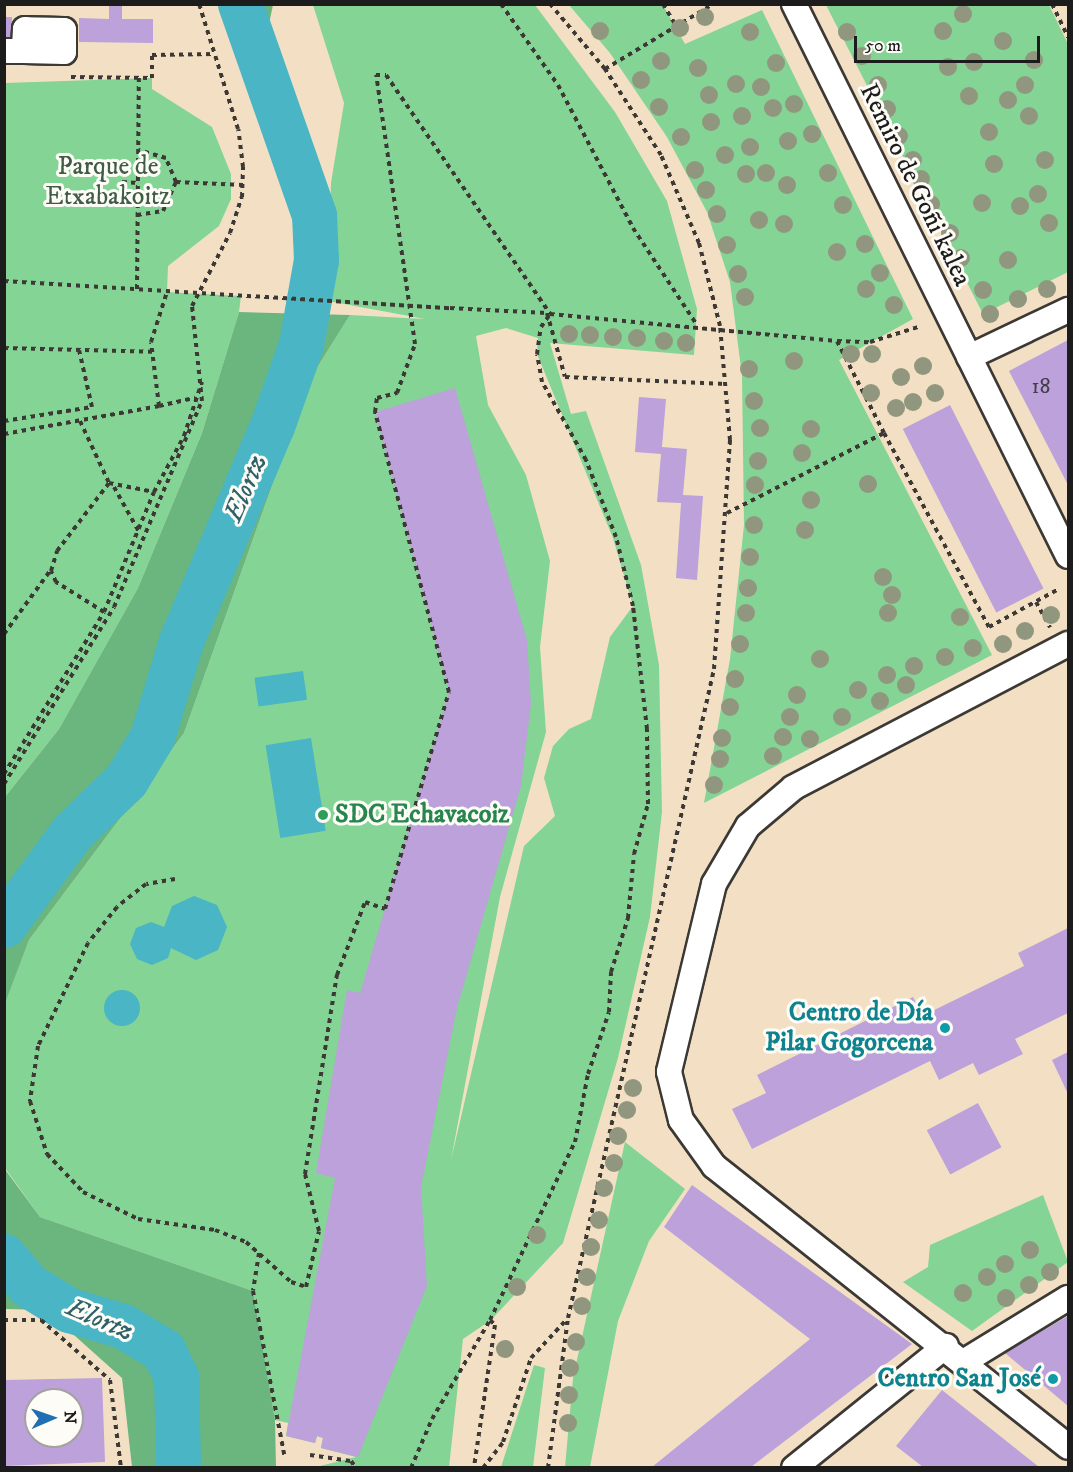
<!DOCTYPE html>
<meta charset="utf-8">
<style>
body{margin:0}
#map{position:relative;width:1073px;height:1472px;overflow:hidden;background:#f3e0c4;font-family:"IM FELL DW Pica",serif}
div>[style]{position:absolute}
.green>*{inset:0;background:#83d495}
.forest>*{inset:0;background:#6ab67e}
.water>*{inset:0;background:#49b5c5;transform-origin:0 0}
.round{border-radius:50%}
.river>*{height:45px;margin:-22.5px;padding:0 22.5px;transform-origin:22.5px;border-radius:22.5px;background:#49b5c5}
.building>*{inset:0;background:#bca1da;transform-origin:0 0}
.path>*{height:4px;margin-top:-2px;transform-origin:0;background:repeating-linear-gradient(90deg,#3c3935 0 4.5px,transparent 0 9px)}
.roads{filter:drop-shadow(2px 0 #3c3935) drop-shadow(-2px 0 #3c3935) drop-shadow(0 2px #3c3935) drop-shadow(0 -2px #3c3935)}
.minor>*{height:24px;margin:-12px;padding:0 12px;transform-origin:12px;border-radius:12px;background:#fff}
.path-bridge>*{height:4px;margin-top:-2px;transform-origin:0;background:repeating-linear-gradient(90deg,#3c3935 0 4.5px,transparent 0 9px)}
.trees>*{width:18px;height:18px;margin:-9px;border-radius:50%;background:#91977f}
.dots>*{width:16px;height:16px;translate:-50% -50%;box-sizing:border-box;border:3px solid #fdfcf7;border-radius:50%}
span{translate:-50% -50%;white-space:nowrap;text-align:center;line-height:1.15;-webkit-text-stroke:6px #fdfcf7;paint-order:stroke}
.number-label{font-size:22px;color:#443d4c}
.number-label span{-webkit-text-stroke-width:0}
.park-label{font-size:26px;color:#405c46}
.street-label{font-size:26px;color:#1c1c1c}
.leisure-label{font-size:26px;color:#27864d;font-weight:700}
.left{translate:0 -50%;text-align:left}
.culture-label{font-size:26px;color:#0d838f;font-weight:700}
.right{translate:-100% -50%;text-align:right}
.water-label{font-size:27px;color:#306168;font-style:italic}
.frame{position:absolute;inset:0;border:6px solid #1c1c1c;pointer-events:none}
.north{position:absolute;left:24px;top:1388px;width:60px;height:60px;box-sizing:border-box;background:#fdfcf7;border:2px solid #a3a29f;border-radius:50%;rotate:88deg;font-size:16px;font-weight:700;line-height:24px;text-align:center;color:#1c1c1c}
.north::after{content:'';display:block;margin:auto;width:21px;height:27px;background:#1f6fb2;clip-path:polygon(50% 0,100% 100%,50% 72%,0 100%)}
.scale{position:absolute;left:854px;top:36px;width:186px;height:27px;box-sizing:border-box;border:3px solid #1c1c1c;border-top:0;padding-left:8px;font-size:18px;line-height:21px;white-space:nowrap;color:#1c1c1c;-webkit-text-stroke:4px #fdfcf7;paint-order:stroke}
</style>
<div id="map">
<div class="green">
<i style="clip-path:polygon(evenodd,313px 5px,535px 5px,615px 112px,667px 201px,697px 309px,694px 355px,550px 343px,571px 414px,586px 411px,641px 565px,659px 665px,662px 812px,650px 917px,618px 1058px,563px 1243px,491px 1320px,463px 1339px,449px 1467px,316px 1467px,356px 1457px,321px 1448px,323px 1438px,317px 1436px,315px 1443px,286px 1436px,288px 1423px,275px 1420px,253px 1291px,40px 1217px,5px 1168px,4px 1003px,29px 940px,184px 733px,310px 379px,350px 315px,425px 319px,328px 301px,331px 183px,344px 103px,313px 5px,506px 328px,538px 338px,537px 354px,613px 538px,633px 606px,610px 637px,591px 719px,569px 729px,553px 746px,544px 778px,555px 816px,524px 846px,451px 1160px,500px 897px,546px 732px,540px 647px,550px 561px,526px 475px,488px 405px,476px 336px,506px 328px)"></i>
<i style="clip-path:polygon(569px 5px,663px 5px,685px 44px,762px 10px,913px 319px,839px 360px,992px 655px,704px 803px,730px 659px,744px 525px,742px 376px,730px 282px,707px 212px,667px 137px,610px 53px)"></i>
<i style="clip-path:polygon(826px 5px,1049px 5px,1068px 44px,1068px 272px,983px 314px)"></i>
<i style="clip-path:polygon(152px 78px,152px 89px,212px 127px,231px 174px,231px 199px,219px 226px,168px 266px,167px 292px,241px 296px,239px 312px,202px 433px,138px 588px,59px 729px,5px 797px,5px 83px)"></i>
<i style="clip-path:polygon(625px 1142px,685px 1189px,649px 1241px,618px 1321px,590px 1467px,565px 1467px,573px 1378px)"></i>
<i style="clip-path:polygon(1043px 1195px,1068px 1262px,972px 1331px,903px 1282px,928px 1267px,930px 1245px)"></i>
<i style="clip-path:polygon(534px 1365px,545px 1368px,533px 1467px,501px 1467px)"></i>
</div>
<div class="forest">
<i style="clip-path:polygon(240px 5px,273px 5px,261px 62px)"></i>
<i style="clip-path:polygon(239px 312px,350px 315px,310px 379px,184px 733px,29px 940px,5px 1003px,5px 797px,59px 729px,138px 588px,202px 433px)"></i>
<i style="clip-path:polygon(4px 1168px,40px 1217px,253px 1291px,275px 1420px,276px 1467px,132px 1467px,122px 1378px,46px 1310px,5px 1309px)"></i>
</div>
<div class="water">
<i style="left:303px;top:671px;width:29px;height:49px;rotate:82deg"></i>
<i style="left:311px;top:738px;width:94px;height:46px;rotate:81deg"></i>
<i style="clip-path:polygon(194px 896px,217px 905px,227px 927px,218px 950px,196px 960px,171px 948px,168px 958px,152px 965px,137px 959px,130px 944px,136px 928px,151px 922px,164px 927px,172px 906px)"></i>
<i class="round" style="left:104px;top:990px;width:36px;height:36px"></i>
</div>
<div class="river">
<i style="left:4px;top:925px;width:115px;rotate:-53.8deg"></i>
<i style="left:72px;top:832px;width:75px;rotate:-43.9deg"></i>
<i style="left:126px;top:780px;width:50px;rotate:-58.8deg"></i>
<i style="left:152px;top:737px;width:100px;rotate:-73.2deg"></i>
<i style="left:181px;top:641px;width:233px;rotate:-67.1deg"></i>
<i style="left:272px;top:426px;width:87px;rotate:-70.5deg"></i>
<i style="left:301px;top:344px;width:85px;rotate:-79.9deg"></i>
<i style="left:316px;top:260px;width:45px;rotate:-92.5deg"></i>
<i style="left:314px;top:215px;width:224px;rotate:-109.3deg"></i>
<i style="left:4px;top:1256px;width:38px;rotate:50deg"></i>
<i style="left:28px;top:1285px;width:48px;rotate:31.4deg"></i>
<i style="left:69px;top:1310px;width:56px;rotate:16.5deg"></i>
<i style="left:123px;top:1326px;width:47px;rotate:31deg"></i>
<i style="left:163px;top:1350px;width:30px;rotate:64deg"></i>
<i style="left:176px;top:1377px;width:91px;rotate:88.7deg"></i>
</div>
<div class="building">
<i style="clip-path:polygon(109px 4px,122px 4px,122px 19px,153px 19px,153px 43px,79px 42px,79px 18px,109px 19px)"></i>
<i style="clip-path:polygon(4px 17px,12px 17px,11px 42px,4px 41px)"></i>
<i style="clip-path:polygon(1068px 340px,1068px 485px,1009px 371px)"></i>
<i style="clip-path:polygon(455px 388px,527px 640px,531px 704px,521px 786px,457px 1008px,421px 1187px,427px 1286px,358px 1457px,321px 1448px,323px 1438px,317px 1436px,315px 1443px,286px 1436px,335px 1178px,316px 1173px,347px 990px,360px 993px,449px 692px,375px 412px)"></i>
<i style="clip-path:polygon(639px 397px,666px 399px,662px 447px,687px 449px,683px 495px,703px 496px,697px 580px,676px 578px,681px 503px,657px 502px,661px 454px,635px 452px)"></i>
<i style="left:950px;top:405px;width:206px;height:53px;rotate:63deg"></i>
<i style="clip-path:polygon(1068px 928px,1068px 1013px,1015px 1039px,1023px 1054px,979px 1075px,973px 1063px,939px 1080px,930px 1061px,752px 1149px,732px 1109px,766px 1093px,757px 1075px,913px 997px,922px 1016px,1024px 966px,1018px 953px)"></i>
<i style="clip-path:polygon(1068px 1052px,1068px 1094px,1052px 1060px)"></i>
<i style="left:978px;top:1103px;width:50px;height:58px;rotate:62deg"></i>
<i style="clip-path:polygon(692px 1185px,912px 1344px,751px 1467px,652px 1467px,810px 1339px,664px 1227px)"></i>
<i style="clip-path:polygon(1068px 1316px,1068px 1406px,1005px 1353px)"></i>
<i style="clip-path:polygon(evenodd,102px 1378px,105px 1462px,4px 1466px,4px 1380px,102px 1378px,36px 1400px,72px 1400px,72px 1436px,36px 1436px,36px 1400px)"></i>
<i style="clip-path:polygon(942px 1390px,1039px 1467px,923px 1467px,896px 1446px)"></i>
</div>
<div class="path">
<i style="left:501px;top:4px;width:99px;rotate:54.9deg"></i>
<i style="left:558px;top:85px;width:161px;rotate:62.3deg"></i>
<i style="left:633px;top:228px;width:116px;rotate:56.6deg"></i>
<i style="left:663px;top:4px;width:23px;rotate:59deg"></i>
<i style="left:1052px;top:4px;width:37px;rotate:64deg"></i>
<i style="left:605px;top:69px;width:126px;rotate:-31deg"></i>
<i style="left:71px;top:77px;width:81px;rotate:0.7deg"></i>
<i style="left:152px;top:78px;width:23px;rotate:-90deg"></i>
<i style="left:152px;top:55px;width:63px;rotate:-0.9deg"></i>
<i style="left:122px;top:182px;width:16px;rotate:4deg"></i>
<i style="left:176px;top:182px;width:67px;rotate:2.6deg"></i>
<i style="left:137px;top:215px;width:26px;rotate:-9deg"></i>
<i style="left:163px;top:211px;width:32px;rotate:-66deg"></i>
<i style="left:176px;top:182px;width:26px;rotate:-113deg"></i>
<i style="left:166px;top:158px;width:29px;rotate:-164deg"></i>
<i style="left:4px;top:281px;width:447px;rotate:3.5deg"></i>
<i style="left:137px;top:289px;width:211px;rotate:-89.5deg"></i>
<i style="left:4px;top:348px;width:148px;rotate:1.5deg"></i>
<i style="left:565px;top:377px;width:161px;rotate:2.5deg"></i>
<i style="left:159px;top:406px;width:37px;rotate:-13deg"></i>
<i style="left:4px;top:421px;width:89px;rotate:-9deg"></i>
<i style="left:92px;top:407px;width:58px;rotate:-102.8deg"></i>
<i style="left:80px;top:421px;width:68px;rotate:64.9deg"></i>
<i style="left:109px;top:483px;width:46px;rotate:11.3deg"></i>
<i style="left:884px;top:433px;width:221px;rotate:61.6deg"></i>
<i style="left:989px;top:627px;width:80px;rotate:-28.5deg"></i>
<i style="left:4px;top:434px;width:158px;rotate:-10.2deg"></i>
<i style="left:159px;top:406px;width:64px;rotate:-97.1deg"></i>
<i style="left:151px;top:342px;width:52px;rotate:-72.3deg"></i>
<i style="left:114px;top:487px;width:51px;rotate:60.9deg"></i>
<i style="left:727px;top:513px;width:176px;rotate:-27deg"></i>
<i style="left:884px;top:433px;width:103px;rotate:-117.1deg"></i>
<i style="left:1036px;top:602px;width:29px;rotate:61deg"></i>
<i style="left:104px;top:612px;width:57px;rotate:-148deg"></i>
<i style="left:56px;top:582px;width:12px;rotate:-114deg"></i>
<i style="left:51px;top:571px;width:21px;rotate:-73deg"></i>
<i style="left:57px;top:551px;width:86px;rotate:-52.6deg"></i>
<i style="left:4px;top:634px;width:78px;rotate:-53.9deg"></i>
<i style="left:4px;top:774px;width:190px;rotate:-58.3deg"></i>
<i style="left:104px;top:612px;width:130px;rotate:-67.4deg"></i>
<i style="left:154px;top:492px;width:64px;rotate:-61.8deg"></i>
<i style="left:184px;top:436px;width:57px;rotate:-71.6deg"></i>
<i style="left:4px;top:784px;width:208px;rotate:-58.1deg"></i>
<i style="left:114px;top:607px;width:224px;rotate:-66.9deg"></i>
<i style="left:202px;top:401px;width:96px;rotate:-96deg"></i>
<i style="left:192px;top:306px;width:82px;rotate:-62.5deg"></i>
<i style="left:230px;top:233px;width:38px;rotate:-72deg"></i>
<i style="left:242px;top:197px;width:30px;rotate:-88deg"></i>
<i style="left:243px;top:167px;width:38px;rotate:-97deg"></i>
<i style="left:238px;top:129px;width:131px;rotate:-107.3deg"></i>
<i style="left:175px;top:879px;width:29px;rotate:170deg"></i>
<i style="left:146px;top:884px;width:37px;rotate:142deg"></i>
<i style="left:117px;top:907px;width:46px;rotate:128.9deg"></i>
<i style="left:88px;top:943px;width:114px;rotate:115.9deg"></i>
<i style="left:38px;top:1046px;width:56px;rotate:98.3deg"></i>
<i style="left:30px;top:1101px;width:56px;rotate:72.2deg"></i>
<i style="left:47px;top:1154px;width:52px;rotate:46.5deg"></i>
<i style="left:83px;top:1192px;width:61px;rotate:26.1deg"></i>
<i style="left:138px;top:1219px;width:78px;rotate:8.1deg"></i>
<i style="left:215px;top:1230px;width:33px;rotate:21deg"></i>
<i style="left:246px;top:1242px;width:60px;rotate:41.6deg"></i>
<i style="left:291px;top:1282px;width:16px;rotate:18deg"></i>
<i style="left:306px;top:1287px;width:57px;rotate:-76.9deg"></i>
<i style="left:319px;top:1231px;width:59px;rotate:-103.8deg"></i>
<i style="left:305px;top:1174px;width:202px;rotate:-80.9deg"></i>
<i style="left:337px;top:975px;width:78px;rotate:-69deg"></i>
<i style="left:365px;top:902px;width:21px;rotate:19deg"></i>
<i style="left:385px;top:909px;width:226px;rotate:-73.6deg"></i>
<i style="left:449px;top:692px;width:290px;rotate:-104.8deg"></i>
<i style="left:375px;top:412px;width:14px;rotate:-82deg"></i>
<i style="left:377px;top:398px;width:21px;rotate:-14deg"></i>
<i style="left:397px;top:393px;width:52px;rotate:-69.8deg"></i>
<i style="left:415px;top:344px;width:272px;rotate:-98.2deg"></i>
<i style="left:376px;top:75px;width:10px"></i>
<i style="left:386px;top:75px;width:290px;rotate:55.5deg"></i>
<i style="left:550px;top:314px;width:288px;rotate:5.4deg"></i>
<i style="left:837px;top:341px;width:33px;rotate:2deg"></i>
<i style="left:870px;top:342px;width:50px;rotate:-17.4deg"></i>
<i style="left:259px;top:1253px;width:38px;rotate:99deg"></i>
<i style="left:253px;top:1291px;width:170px;rotate:79.2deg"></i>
<i style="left:4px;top:1320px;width:37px"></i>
<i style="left:41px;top:1320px;width:91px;rotate:41deg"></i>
<i style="left:110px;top:1380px;width:89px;rotate:82.9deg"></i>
<i style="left:490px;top:1320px;width:197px;rotate:-64.5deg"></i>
<i style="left:575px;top:1142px;width:69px;rotate:-79.2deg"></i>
<i style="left:588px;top:1074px;width:65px;rotate:-71.3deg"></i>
<i style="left:609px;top:1012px;width:40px;rotate:-87.1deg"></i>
<i style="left:611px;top:972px;width:57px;rotate:-72.5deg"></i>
<i style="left:628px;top:918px;width:64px;rotate:-84.6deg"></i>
<i style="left:634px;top:854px;width:52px;rotate:-74.4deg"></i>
<i style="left:648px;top:804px;width:75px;rotate:-90.8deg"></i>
<i style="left:647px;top:729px;width:124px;rotate:-96.5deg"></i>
<i style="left:633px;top:606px;width:71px;rotate:-103.8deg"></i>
<i style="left:616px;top:537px;width:83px;rotate:-111.3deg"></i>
<i style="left:586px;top:460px;width:90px;rotate:-119.4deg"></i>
<i style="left:542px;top:382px;width:28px;rotate:-100deg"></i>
<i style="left:537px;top:354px;width:27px;rotate:-82deg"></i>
<i style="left:541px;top:327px;width:16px;rotate:-55deg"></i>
<i style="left:310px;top:1455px;width:41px;rotate:8.3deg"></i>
<i style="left:351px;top:1461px;width:9px;rotate:54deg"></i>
<i style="left:411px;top:1468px;width:53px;rotate:-66.8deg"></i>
<i style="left:432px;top:1419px;width:115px;rotate:-59.6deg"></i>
<i style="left:490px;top:1320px;width:7px;rotate:45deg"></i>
<i style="left:495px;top:1325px;width:145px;rotate:98.4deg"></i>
<i style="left:483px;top:1468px;width:33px;rotate:-52deg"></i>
<i style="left:503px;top:1442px;width:89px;rotate:-71.6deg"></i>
<i style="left:531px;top:1358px;width:53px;rotate:-47.3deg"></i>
<i style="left:548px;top:1468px;width:151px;rotate:-82.4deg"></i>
<i style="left:568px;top:1318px;width:665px;rotate:-77.32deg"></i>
<i style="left:714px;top:669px;width:230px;rotate:-86deg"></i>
<i style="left:730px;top:440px;width:114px;rotate:-95deg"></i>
<i style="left:720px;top:326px;width:86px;rotate:-104.2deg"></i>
<i style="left:699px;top:243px;width:96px;rotate:-113.4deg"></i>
<i style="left:661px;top:155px;width:103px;rotate:-123.1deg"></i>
<i style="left:605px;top:69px;width:85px;rotate:-130.2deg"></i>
</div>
<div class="roads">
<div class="minor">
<i style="left:794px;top:4px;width:616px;rotate:63.6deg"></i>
<i style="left:4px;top:51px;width:20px"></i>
<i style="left:24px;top:51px;width:40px;rotate:1.4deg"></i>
<i style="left:64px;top:52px;width:22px;rotate:-90deg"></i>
<i style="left:64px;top:30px;width:39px;rotate:-179deg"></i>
<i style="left:25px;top:29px;width:22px;rotate:93deg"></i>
<i style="left:969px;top:357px;width:110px;rotate:-25.4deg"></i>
<i style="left:1068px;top:644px;width:310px;rotate:152.4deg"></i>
<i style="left:793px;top:788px;width:59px;rotate:139.8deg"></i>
<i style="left:748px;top:826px;width:67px;rotate:120.4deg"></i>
<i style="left:714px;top:884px;width:193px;rotate:103.5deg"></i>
<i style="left:669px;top:1072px;width:49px;rotate:76deg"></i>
<i style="left:681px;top:1120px;width:57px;rotate:54.3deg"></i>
<i style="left:714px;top:1166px;width:452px;rotate:38.4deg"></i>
<i style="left:965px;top:1361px;width:121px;rotate:-31.5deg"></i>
<i style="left:794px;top:1468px;width:195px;rotate:-38.8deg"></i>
</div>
</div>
<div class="path-bridge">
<i style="left:450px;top:308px;width:97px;rotate:3deg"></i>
<i style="left:547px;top:313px;width:66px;rotate:74.3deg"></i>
</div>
<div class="trees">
<i style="left:963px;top:14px"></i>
<i style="left:705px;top:17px"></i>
<i style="left:680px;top:28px"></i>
<i style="left:600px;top:31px"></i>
<i style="left:943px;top:31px"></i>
<i style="left:750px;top:32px"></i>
<i style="left:847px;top:32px"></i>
<i style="left:1003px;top:41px"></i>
<i style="left:862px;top:56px"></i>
<i style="left:1034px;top:60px"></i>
<i style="left:661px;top:61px"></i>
<i style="left:974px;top:62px"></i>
<i style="left:776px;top:63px"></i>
<i style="left:948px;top:67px"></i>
<i style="left:698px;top:68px"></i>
<i style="left:641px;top:80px"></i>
<i style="left:736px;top:84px"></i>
<i style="left:878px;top:85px"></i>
<i style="left:1025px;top:85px"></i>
<i style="left:761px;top:87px"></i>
<i style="left:709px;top:95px"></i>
<i style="left:969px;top:96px"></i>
<i style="left:1008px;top:100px"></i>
<i style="left:794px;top:104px"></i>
<i style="left:659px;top:107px"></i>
<i style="left:773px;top:108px"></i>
<i style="left:887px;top:109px"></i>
<i style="left:742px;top:116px"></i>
<i style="left:1029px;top:116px"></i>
<i style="left:711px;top:122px"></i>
<i style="left:989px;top:132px"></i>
<i style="left:812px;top:134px"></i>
<i style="left:899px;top:136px"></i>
<i style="left:681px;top:137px"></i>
<i style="left:788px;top:141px"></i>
<i style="left:750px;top:147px"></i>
<i style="left:725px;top:155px"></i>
<i style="left:913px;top:160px"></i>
<i style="left:1045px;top:160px"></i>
<i style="left:994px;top:164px"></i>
<i style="left:695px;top:170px"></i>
<i style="left:766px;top:173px"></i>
<i style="left:828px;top:173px"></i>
<i style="left:746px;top:174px"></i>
<i style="left:921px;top:179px"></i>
<i style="left:787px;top:185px"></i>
<i style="left:706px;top:190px"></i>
<i style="left:1038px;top:194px"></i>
<i style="left:982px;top:203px"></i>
<i style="left:931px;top:204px"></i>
<i style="left:843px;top:205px"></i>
<i style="left:1020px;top:206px"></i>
<i style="left:717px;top:214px"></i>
<i style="left:759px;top:220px"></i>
<i style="left:1049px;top:223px"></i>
<i style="left:784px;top:224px"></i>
<i style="left:950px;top:233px"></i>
<i style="left:865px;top:244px"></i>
<i style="left:727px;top:245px"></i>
<i style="left:837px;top:252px"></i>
<i style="left:961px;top:258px"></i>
<i style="left:1008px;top:260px"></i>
<i style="left:880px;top:273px"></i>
<i style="left:738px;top:274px"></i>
<i style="left:866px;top:289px"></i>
<i style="left:1047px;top:289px"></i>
<i style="left:983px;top:290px"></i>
<i style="left:745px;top:297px"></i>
<i style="left:1018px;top:299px"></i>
<i style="left:894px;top:305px"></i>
<i style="left:990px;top:314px"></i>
<i style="left:569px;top:334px"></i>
<i style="left:590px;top:335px"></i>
<i style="left:613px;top:337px"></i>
<i style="left:637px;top:338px"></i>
<i style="left:664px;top:341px"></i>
<i style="left:686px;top:343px"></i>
<i style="left:851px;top:354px"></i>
<i style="left:872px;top:354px"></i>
<i style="left:794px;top:361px"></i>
<i style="left:923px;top:366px"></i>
<i style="left:749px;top:369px"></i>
<i style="left:901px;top:377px"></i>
<i style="left:871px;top:393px"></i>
<i style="left:935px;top:393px"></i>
<i style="left:754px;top:401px"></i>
<i style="left:913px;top:402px"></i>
<i style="left:896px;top:408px"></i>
<i style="left:760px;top:428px"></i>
<i style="left:811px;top:429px"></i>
<i style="left:802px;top:453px"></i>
<i style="left:758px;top:461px"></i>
<i style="left:868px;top:484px"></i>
<i style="left:755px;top:485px"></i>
<i style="left:811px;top:500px"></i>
<i style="left:754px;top:525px"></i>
<i style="left:805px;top:530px"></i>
<i style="left:750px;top:557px"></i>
<i style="left:883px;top:577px"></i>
<i style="left:748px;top:588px"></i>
<i style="left:892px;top:595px"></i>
<i style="left:746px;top:613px"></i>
<i style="left:888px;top:613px"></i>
<i style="left:1051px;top:615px"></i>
<i style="left:960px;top:617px"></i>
<i style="left:1025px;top:631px"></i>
<i style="left:740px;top:644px"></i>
<i style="left:1003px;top:644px"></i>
<i style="left:973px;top:648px"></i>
<i style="left:945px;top:657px"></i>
<i style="left:820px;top:659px"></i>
<i style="left:914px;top:666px"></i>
<i style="left:887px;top:675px"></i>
<i style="left:735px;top:679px"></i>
<i style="left:906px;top:685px"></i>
<i style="left:858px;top:690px"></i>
<i style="left:797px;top:695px"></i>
<i style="left:880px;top:701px"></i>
<i style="left:730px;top:707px"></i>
<i style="left:790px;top:717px"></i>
<i style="left:842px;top:717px"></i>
<i style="left:783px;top:737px"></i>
<i style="left:722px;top:738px"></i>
<i style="left:810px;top:739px"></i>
<i style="left:773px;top:756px"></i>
<i style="left:720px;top:759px"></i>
<i style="left:714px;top:785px"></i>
<i style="left:633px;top:1088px"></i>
<i style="left:627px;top:1110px"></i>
<i style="left:618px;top:1136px"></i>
<i style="left:614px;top:1163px"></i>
<i style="left:604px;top:1188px"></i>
<i style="left:599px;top:1220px"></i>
<i style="left:537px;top:1235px"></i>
<i style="left:591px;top:1247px"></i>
<i style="left:1030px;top:1250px"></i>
<i style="left:1005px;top:1264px"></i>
<i style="left:1050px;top:1272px"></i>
<i style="left:587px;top:1277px"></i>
<i style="left:987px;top:1277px"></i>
<i style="left:1029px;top:1285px"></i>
<i style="left:517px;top:1287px"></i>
<i style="left:963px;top:1293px"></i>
<i style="left:1006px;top:1298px"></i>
<i style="left:582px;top:1306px"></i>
<i style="left:576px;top:1342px"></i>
<i style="left:505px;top:1349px"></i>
<i style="left:570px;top:1368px"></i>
<i style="left:569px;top:1395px"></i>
<i style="left:568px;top:1423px"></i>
</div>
<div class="dots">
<i style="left:323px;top:815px;background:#2e9e5b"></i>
<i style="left:945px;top:1028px;background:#0f9aa8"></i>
<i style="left:1053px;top:1379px;background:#0f9aa8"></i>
</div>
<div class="number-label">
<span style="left:1041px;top:387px">18</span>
</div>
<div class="park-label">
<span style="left:108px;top:182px">Parque de<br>Etxabakoitz</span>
</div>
<div class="street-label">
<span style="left:915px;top:185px;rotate:64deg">Remiro de Goñi kalea</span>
</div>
<div class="leisure-label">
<span class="left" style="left:335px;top:815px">SDC Echavacoiz</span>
</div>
<div class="culture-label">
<span class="right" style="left:933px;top:1028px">Centro de Día<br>Pilar Gogorcena</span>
<span class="right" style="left:1041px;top:1379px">Centro San José</span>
</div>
<div class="water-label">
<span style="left:246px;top:488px;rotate:-67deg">Elortz</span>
<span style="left:100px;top:1320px;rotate:23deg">Elortz</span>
</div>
<div class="frame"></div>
<div class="north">N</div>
<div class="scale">50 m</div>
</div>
